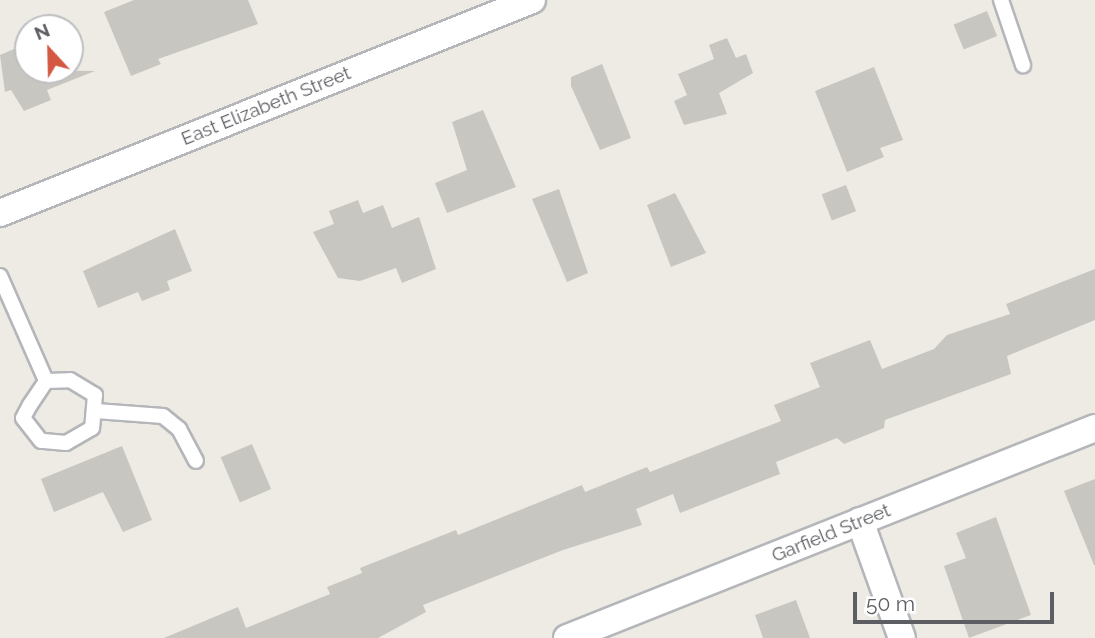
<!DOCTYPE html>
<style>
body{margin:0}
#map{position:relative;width:1095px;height:638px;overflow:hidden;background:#edebe4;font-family:Raleway,sans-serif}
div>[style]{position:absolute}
.building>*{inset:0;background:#c8c6c0;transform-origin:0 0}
.roads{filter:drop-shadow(2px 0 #b4b6b9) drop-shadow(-2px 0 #b4b6b9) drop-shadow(0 2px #b4b6b9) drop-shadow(0 -2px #b4b6b9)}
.service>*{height:14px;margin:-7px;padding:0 7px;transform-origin:7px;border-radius:7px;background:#fff}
.minor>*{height:26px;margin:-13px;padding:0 13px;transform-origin:13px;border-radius:13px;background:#fff}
span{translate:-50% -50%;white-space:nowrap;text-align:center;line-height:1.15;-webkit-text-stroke:5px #fff;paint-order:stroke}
.street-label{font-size:19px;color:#5c5e63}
.north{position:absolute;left:14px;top:14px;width:70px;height:70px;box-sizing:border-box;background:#fff;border:2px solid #bebfc1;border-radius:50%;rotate:338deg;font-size:19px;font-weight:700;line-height:28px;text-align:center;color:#5c5e63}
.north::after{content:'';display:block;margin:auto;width:24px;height:32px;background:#d45742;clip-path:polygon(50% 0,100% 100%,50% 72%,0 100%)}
.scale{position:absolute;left:853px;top:592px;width:201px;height:32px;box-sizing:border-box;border:4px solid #5c5e63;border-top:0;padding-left:9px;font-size:21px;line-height:24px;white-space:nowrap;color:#5c5e63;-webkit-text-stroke:5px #fff;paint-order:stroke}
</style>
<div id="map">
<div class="building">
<i style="clip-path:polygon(134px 0,248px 0,258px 24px,158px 59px,161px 64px,131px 76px,104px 12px)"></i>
<i style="left:987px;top:11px;width:27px;height:36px;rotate:68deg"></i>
<i style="clip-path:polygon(727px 38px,736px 58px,746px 54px,753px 73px,719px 93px,727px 114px,684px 125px,674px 101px,687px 95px,678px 74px,714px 59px,709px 45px)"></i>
<i style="clip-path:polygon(28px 43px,28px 70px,95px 71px,47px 90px,51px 100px,24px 111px,11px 90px,5px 92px,0 55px)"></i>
<i style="clip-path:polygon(602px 64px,631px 138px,600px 150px,571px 86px,571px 77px)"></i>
<i style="clip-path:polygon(874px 67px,903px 140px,880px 148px,884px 157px,847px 172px,815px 91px)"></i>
<i style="clip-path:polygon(483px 110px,516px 187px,447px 213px,435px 183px,467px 170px,452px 122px)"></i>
<i style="left:846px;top:185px;width:28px;height:26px;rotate:69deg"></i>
<i style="clip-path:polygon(559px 189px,588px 273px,567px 282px,532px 199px)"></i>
<i style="clip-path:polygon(675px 193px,706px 253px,671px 267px,647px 205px)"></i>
<i style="clip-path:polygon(358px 200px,363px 213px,383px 205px,392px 228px,419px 217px,436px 269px,402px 283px,396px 268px,360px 281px,338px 278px,313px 232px,334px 224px,329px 211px)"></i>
<i style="clip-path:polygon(175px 229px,192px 271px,167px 281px,170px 290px,142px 301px,138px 292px,98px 308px,83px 271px)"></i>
<i style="clip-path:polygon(1095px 269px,1095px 320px,1007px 356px,1011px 374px,885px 420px,884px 428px,844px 444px,837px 438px,776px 462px,780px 474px,680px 513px,673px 494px,636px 509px,642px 525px,563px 550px,423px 605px,426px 612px,378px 638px,164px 638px,238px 607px,246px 628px,330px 594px,327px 587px,362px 573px,360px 568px,456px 530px,458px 535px,582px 485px,585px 492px,647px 467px,650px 472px,781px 421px,774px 405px,820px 387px,810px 363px,870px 340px,882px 369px,934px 349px,947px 335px,1010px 314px,1006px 304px)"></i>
<i style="left:252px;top:444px;width:49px;height:34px;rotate:67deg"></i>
<i style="clip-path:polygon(122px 446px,152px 520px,123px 532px,103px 492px,54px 512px,41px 479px)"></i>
<i style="clip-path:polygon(1095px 479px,1095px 565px,1094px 565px,1064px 491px)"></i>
<i style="clip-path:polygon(996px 517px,1031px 615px,969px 638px,944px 566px,966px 558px,956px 533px)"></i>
<i style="clip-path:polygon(796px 600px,810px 638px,763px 638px,755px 615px)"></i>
</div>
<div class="roads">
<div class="service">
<i style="left:1001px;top:0;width:69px;rotate:71.3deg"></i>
<i style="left:0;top:276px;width:115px;rotate:66.3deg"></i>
<i style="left:70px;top:380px;width:29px;rotate:31deg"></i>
<i style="left:95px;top:395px;width:33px;rotate:95deg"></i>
<i style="left:92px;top:428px;width:30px;rotate:150deg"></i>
<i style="left:66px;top:443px;width:25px;rotate:-175deg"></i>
<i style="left:41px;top:441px;width:29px;rotate:-128deg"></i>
<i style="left:23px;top:418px;width:15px;rotate:-62deg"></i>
<i style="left:30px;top:405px;width:29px;rotate:-56deg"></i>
<i style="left:46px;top:381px;width:24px;rotate:-2deg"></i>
<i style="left:96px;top:411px;width:67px;rotate:4.3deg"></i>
<i style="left:163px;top:416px;width:21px;rotate:39deg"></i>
<i style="left:179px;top:429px;width:36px;rotate:62deg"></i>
</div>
<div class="minor">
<i style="left:0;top:213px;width:573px;rotate:-21.82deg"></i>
<i style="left:860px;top:521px;width:124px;rotate:70.3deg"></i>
<i style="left:567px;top:638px;width:568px;rotate:-21.69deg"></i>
</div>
</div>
<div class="street-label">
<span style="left:266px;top:106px;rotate:-22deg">East Elizabeth Street</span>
<span style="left:831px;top:533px;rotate:-22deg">Garfield Street</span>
</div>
<div class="north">N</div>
<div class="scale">50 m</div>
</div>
